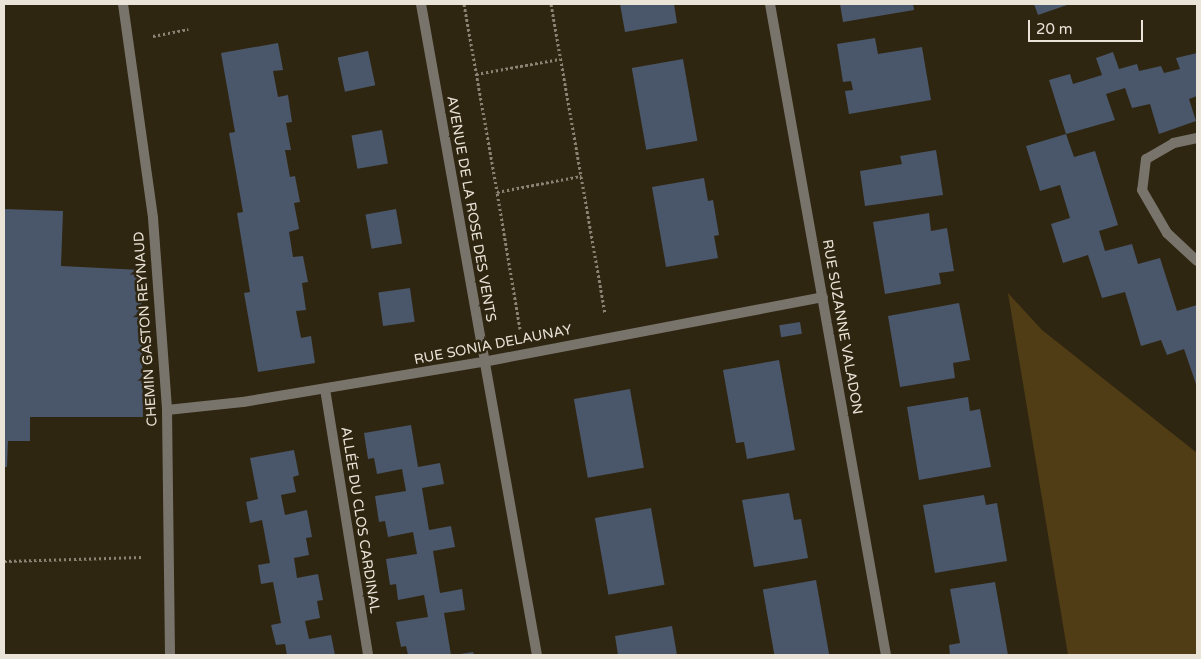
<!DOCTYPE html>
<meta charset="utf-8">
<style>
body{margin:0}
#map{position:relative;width:1201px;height:659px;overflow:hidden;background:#2f2612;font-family:"Varela Round",sans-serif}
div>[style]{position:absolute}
.green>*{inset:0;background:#503d15}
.building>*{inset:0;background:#4a5669;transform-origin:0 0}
.path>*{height:3px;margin-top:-1.5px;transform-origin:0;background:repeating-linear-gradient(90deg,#8a8272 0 2.5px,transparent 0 5px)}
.minor>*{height:10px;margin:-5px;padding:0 5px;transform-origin:5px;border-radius:5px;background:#79746b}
span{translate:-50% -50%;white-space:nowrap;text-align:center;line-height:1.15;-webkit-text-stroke:5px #2f2612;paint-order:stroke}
.street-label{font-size:14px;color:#eae4d8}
.frame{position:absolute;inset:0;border:5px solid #eae4d8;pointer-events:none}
.scale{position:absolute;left:1028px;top:20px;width:115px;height:22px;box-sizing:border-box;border:2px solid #eae4d8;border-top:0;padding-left:6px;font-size:15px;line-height:18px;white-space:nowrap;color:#eae4d8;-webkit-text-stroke:4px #2f2612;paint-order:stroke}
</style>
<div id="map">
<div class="green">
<i style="clip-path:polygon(1008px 293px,1042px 330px,1197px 453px,1197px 655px,1068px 655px)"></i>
</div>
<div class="building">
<i style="clip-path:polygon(620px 4px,674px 4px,677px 23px,625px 32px)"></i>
<i style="clip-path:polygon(840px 4px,913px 4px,914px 10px,843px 22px)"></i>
<i style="clip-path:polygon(1034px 4px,1070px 4px,1038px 15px)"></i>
<i style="clip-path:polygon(875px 38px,878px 54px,922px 47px,931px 100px,849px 114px,845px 91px,853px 90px,851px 81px,843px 82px,837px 44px)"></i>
<i style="clip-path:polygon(278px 43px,283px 70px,273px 71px,278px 97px,288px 95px,292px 122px,286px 123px,291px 150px,285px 150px,290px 177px,295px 176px,300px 202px,294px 203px,299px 229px,289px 232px,293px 257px,303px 256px,308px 282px,302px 283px,306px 310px,296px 311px,301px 338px,311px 336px,315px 363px,258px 372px,244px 293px,250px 292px,237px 213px,243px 212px,229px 133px,235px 132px,221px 53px)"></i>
<i style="left:368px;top:51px;width:35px;height:31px;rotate:78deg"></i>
<i style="clip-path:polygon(1113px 52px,1119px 69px,1137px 64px,1139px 71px,1161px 66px,1164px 73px,1180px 69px,1176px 58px,1197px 53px,1197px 96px,1189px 99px,1196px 121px,1159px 134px,1150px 104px,1132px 108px,1125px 88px,1106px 94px,1115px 120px,1066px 134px,1074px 157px,1095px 151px,1118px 225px,1099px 231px,1105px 251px,1132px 244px,1138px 264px,1160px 258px,1177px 311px,1197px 305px,1197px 387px,1184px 349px,1167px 355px,1161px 340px,1141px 346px,1125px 292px,1102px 298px,1088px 255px,1063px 263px,1051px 224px,1070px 218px,1060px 185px,1040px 191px,1026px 146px,1066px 134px,1049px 80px,1070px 74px,1073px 84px,1102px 75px,1096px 58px)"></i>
<i style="left:683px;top:59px;width:83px;height:52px;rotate:80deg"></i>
<i style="left:382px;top:130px;width:34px;height:31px;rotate:80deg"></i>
<i style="clip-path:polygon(936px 150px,943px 195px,865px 206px,860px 171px,902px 164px,900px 156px)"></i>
<i style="clip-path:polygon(704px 178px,708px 201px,713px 200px,719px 235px,714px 236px,718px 258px,666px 267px,652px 187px)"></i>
<i style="clip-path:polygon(4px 209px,63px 211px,61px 266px,141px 270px,143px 417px,30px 417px,30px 441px,8px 441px,7px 467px,4px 467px)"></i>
<i style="left:396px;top:209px;width:35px;height:31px;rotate:80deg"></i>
<i style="clip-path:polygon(929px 213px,931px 231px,947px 228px,954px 271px,939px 273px,941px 284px,885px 294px,873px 222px)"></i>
<i style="left:410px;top:288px;width:34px;height:32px;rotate:82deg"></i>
<i style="clip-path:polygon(959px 303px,970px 360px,953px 363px,955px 378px,900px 387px,888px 316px)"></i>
<i style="left:800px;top:322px;width:12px;height:21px;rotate:81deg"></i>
<i style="clip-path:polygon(779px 360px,795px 450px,747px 459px,744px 442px,736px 443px,723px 370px)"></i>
<i style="left:630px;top:389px;width:80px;height:57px;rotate:80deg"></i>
<i style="clip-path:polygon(968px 397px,970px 411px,980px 409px,991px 467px,919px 480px,907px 407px)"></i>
<i style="clip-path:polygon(411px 425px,418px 467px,440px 463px,444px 484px,422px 488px,429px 530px,451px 526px,455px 547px,433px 551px,440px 593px,462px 589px,465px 610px,444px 613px,451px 655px,408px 655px,406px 646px,401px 647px,396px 622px,428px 617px,424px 595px,398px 600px,396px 584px,390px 585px,386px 559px,417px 554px,413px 532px,388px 537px,385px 521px,379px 522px,375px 496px,406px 491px,402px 469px,377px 474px,374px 458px,368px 459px,364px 433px)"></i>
<i style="clip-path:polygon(294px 450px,299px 475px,293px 477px,296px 492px,281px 495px,285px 515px,307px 510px,312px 537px,306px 538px,309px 555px,294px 558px,297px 578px,318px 574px,323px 600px,317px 601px,320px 618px,305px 621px,309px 639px,331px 635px,335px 655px,287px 655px,285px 644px,276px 645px,271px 625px,281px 623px,273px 582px,261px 584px,258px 565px,270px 563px,262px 520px,250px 523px,246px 502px,258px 499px,250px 458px)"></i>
<i style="clip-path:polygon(789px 493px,794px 520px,801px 519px,808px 558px,754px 567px,742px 500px)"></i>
<i style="clip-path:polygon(984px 495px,986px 505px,997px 503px,1007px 561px,935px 573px,923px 505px)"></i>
<i style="left:651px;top:508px;width:78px;height:57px;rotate:80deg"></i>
<i style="left:816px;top:580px;width:76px;height:54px;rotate:80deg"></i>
<i style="clip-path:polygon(995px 582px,1008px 655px,950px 655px,949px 645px,960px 643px,950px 589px)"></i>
<i style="clip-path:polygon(672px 626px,677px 655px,618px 655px,615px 636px)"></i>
<i style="clip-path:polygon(473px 652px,474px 655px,460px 655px,460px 654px)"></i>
</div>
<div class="path">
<i style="left:464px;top:4px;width:191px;rotate:80deg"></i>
<i style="left:551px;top:4px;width:314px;rotate:80.1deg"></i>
<i style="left:153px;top:36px;width:36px;rotate:-11deg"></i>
<i style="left:476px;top:74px;width:85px;rotate:-10.1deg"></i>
<i style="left:520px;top:329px;width:139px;rotate:-99.5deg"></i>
<i style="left:497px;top:192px;width:86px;rotate:-10.8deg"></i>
<i style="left:4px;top:561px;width:139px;rotate:-1.6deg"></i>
</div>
<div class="minor">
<i style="left:123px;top:4px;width:216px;rotate:82deg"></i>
<i style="left:153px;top:218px;width:193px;rotate:85.8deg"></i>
<i style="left:167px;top:410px;width:245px;rotate:89.3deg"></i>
<i style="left:421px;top:4px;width:661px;rotate:79.9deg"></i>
<i style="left:770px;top:4px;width:661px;rotate:79.9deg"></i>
<i style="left:1197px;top:138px;width:24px;rotate:168deg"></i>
<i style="left:1174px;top:143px;width:32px;rotate:150deg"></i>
<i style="left:1146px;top:159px;width:31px;rotate:97deg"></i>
<i style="left:1142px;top:190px;width:50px;rotate:59.8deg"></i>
<i style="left:1167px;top:233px;width:41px;rotate:43deg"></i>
<i style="left:325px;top:389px;width:269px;rotate:80.8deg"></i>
<i style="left:167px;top:410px;width:76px;rotate:-6deg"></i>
<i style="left:243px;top:402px;width:243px;rotate:-9.5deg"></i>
<i style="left:483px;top:362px;width:346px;rotate:-10.8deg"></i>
</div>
<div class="street-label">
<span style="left:471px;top:209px;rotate:80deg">AVENUE DE LA ROSE DES VENTS</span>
<span style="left:842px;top:327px;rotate:80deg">RUE SUZANNE VALADON</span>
<span style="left:146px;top:329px;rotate:-94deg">CHEMIN GASTON REYNAUD</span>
<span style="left:493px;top:345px;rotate:-11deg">RUE SONIA DELAUNAY</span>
<span style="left:360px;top:520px;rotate:81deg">ALLÉE DU CLOS CARDINAL</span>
</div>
<div class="frame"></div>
<div class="scale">20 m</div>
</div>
